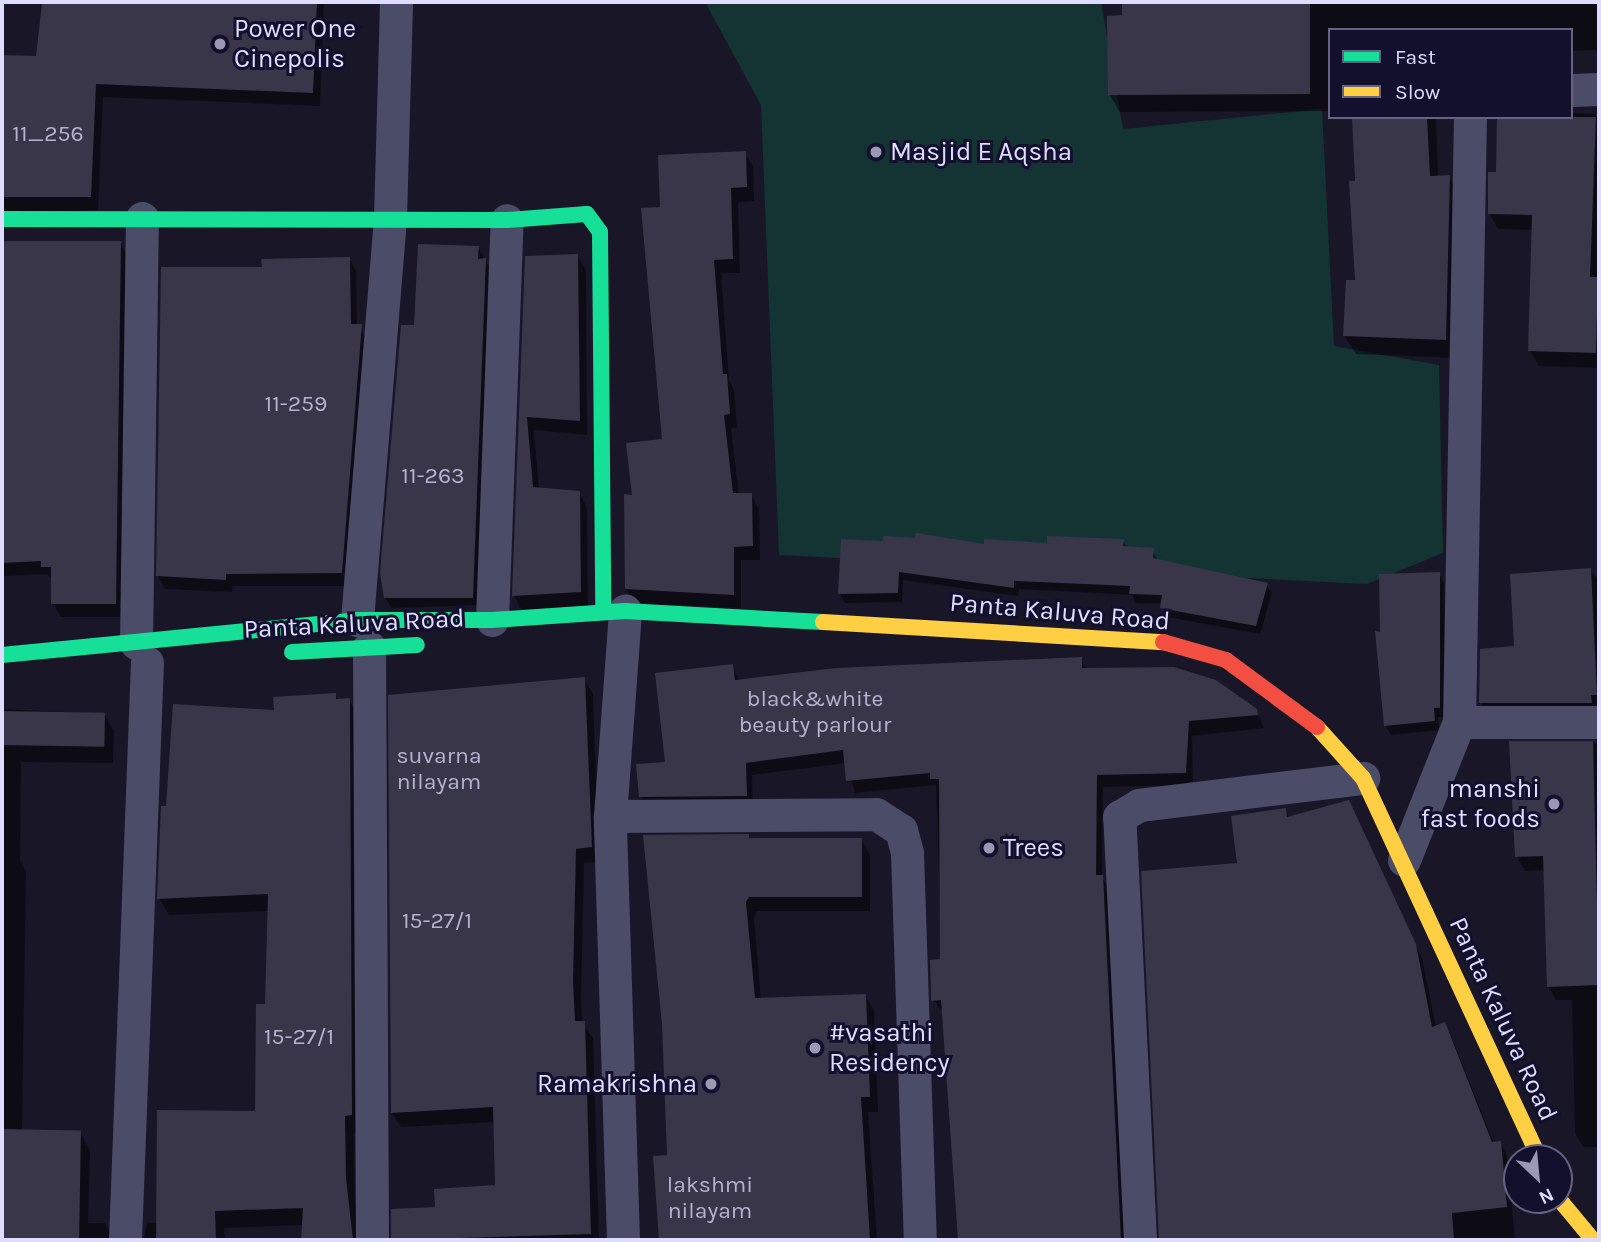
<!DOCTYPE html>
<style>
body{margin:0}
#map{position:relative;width:1601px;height:1242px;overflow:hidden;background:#191727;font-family:Karla,sans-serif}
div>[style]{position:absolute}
.green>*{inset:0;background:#133433}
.shadow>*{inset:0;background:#0007}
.building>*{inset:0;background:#383648;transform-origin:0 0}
.street>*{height:33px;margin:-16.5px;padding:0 16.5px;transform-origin:16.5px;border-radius:16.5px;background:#4b4c68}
.fast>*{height:16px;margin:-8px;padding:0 8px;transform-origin:8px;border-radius:8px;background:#16e098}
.slow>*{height:16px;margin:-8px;padding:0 8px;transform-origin:8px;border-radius:8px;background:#ffcf43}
.jam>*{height:16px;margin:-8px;padding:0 8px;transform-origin:8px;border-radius:8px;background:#f24e42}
.dots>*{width:19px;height:19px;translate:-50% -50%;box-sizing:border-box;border:4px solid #13102e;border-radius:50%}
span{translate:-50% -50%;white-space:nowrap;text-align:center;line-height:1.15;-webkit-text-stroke:6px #13102e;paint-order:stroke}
.number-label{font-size:23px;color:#b5b3d1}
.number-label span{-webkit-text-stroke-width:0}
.poi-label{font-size:26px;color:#dfddff}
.left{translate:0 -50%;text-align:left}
.right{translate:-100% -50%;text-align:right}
.street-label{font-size:26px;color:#dfddff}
.frame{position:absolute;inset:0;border:4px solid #dfddff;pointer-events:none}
.legend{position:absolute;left:1328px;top:28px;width:245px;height:91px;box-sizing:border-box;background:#13102e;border:2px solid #656282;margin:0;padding:9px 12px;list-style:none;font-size:21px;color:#dfddff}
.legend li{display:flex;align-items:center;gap:14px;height:35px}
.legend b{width:35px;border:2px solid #656282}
.north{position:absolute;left:1503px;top:1144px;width:70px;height:70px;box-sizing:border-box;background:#13102e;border:2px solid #656282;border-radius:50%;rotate:154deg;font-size:19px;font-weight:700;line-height:28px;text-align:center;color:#dfddff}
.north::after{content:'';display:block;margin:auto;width:24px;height:32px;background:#9a98b3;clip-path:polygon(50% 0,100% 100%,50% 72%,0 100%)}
</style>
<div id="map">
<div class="green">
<i style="clip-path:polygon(705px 2px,1101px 2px,1123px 129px,1322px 109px,1334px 346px,1439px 365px,1443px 553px,1367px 584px,779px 555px,761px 105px)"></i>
</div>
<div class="shadow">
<i style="clip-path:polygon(41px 2px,324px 2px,320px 106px,103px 97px,98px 210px,2px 213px,2px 57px,38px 58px)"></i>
<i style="clip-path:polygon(1124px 2px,1599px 2px,1599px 50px,1571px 51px,1571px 30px,1330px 30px,1330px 111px,1120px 112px,1109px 94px)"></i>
<i style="clip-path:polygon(1571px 113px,1595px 114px,1599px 121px,1599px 368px,1539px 366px,1530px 351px,1533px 230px,1498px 229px,1489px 213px,1497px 174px)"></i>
<i style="clip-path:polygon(1354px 117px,1436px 117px,1438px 177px,1449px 177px,1459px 195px,1456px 358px,1356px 354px,1345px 336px,1356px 282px)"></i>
<i style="clip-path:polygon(745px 153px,753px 167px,754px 201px,738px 202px,740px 273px,721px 273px,729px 380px,734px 390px,737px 428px,731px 428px,739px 495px,751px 495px,759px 509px,760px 560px,741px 560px,741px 608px,635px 603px,626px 589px,634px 497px,664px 440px,661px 209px)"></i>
<i style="clip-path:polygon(2px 243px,120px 243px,128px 256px,123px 617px,61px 617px,53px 603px,53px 580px,47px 574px,2px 576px)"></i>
<i style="clip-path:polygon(478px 247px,491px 270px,479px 605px,391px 608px,385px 598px,416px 327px)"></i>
<i style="clip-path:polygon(577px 256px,586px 270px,587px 435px,534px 430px,539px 489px,579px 493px,587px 507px,588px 606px,522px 610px,514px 596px,527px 258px)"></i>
<i style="clip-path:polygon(349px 258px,356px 271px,357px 326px,368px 339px,348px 586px,233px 586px,232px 592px,165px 589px,158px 576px,263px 269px)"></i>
<i style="clip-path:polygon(843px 541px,985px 546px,1123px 541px,1127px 548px,1152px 550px,1158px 561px,1266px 584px,1272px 593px,1260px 634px,1167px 617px,1162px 604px,1136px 603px,1132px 595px,1019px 589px,1018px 596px,903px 580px,902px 602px,845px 603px,840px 594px)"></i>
<i style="clip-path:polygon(1590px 570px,1599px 580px,1599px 716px,1488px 716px,1480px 702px,1516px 648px)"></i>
<i style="clip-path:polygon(1439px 574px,1444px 583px,1445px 717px,1438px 717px,1439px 730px,1391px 735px,1385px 725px,1382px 634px)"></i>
<i style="clip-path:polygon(1081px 659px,1087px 670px,1256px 710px,1264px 728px,1192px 736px,1193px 785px,1103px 787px,1102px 877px,1109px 889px,1128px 1240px,960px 1240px,944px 1013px,933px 1000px,942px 961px,936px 785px,855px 793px,846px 763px,752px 775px,753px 808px,648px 809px,641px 796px,732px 666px,740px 681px)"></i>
<i style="clip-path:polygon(584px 679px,593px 694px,599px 862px,584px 863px,581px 997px,582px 1023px,593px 1038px,599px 1240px,391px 1240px,393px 1211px,437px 1209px,497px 1187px,495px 1122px,401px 1127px,392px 1113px)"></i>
<i style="clip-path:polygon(335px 694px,339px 701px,349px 700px,359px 717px,361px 1132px,354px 1133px,355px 1197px,363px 1240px,303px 1240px,304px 1225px,224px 1228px,225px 1240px,144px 1240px,147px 1223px,158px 1223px,257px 1113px,267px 1006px,269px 911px,169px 915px,159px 898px,168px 808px,276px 712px)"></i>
<i style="clip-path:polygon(2px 709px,104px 714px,114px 731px,113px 763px,21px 762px,20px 861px,26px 872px,22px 1131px,80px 1133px,90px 1150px,88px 1223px,105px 1223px,115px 1240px,2px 1240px)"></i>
<i style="clip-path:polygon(1511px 743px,1599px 743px,1599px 1147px,1583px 1147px,1575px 1133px,1572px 1000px,1556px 1000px,1548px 986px,1545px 870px,1525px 871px,1517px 857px)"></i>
<i style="clip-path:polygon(1285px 810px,1289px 818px,1356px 815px,1422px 958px,1436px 1027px,1444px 1024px,1451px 1036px,1494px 1143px,1500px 1143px,1507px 1155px,1515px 1240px,1161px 1240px,1143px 873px,1239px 864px)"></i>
<i style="clip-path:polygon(645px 837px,861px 840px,870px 855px,870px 911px,757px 911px,754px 918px,761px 1000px,865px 995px,874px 1010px,878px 1112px,868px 1112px,877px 1240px,661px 1240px,655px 1158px,669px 1157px,664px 1024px)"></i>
</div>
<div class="building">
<i style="clip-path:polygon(42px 2px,317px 2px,313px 93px,96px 84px,91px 197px,2px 197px,2px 55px,36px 56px)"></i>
<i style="clip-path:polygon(1122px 2px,1310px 2px,1310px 94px,1108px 95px,1107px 16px,1122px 15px)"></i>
<i style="clip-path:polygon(1352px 117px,1427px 117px,1430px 176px,1450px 175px,1446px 340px,1343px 336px,1346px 280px,1355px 280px,1349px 181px,1355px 181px)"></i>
<i style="clip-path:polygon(1497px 117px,1596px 117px,1590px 277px,1598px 277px,1596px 353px,1528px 351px,1532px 215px,1488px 214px,1488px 172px,1496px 172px)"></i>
<i style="clip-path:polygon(746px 151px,747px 187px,731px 188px,733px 259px,714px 260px,723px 374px,727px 374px,730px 414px,724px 415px,733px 493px,752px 493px,753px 546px,734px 547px,734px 595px,625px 589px,624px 494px,632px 495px,626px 443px,662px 439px,641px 208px,660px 207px,658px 155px)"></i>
<i style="clip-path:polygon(2px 241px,121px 241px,116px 604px,51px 604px,51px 567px,41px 567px,41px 561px,2px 563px)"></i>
<i style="clip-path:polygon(418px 244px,479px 246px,478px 259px,486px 258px,473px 598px,384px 598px,380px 573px,401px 325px,414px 325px)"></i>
<i style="clip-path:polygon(578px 254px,580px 421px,527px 417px,533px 487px,580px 491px,581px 592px,512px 596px,525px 256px)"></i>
<i style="clip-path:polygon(350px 257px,351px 324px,362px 324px,342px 573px,226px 574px,226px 580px,156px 576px,161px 267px,262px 267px,261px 259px)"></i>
<i style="clip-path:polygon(916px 533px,984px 544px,984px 539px,1047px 543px,1047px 536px,1124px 539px,1123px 546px,1154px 548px,1153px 558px,1268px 583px,1256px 626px,1160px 608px,1162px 595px,1129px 594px,1130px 586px,1014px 581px,1014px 588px,899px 572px,898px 593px,838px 594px,841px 539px,883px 541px,883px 536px,915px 538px)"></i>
<i style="clip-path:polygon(1591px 568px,1597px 695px,1591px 695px,1592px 703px,1479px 703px,1480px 649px,1514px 646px,1510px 574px)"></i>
<i style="clip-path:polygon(1440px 572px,1440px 708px,1434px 708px,1435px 721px,1384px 726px,1375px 631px,1380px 632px,1379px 574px)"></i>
<i style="clip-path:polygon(1082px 657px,1082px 668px,1174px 667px,1216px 680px,1257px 709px,1258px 715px,1189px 721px,1186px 773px,1097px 775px,1096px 875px,1103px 875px,1121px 1240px,958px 1240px,941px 1000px,931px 1001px,931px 993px,930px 960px,940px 959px,939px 779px,930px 779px,930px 773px,846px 781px,843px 750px,746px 763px,747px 796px,639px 797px,636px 764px,665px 762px,655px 673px,733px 664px,735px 680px,836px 668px)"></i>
<i style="clip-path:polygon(585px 677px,592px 847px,576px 849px,573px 981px,575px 1021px,585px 1021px,591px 1234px,391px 1240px,391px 1209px,435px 1207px,434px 1189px,495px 1185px,493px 1107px,391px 1113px,388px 695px)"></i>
<i style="clip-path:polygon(336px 693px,336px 699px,350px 698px,352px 1115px,345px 1116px,346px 1178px,353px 1240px,301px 1240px,303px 1208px,215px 1211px,216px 1240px,156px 1240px,157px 1110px,255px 1111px,256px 1004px,265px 1004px,268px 894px,157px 899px,161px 806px,166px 806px,173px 704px,274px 710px,273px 697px)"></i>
<i style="left:2px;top:711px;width:103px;height:34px;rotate:1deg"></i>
<i style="clip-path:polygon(1509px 741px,1593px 741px,1599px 985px,1547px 987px,1543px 856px,1515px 857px)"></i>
<i style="clip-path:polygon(1349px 800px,1416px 944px,1432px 1027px,1445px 1022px,1492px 1142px,1501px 1141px,1507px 1207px,1452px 1213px,1454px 1240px,1159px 1240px,1141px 871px,1237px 863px,1231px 816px,1286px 808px,1287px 817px)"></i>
<i style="clip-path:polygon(749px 834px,749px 838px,862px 838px,862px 897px,749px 897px,746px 902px,755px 998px,866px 994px,870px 1097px,861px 1097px,870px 1240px,659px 1240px,653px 1156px,667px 1155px,662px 1024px,643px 835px)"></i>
<i style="left:2px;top:1129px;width:79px;height:111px;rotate:1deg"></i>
</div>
<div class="street">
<i style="left:1571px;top:90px;width:28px;rotate:-2deg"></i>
<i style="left:357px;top:620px;width:403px;rotate:-85.3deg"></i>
<i style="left:390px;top:218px;width:216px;rotate:-88.4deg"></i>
<i style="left:492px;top:620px;width:400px;rotate:-87.9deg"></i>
<i style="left:136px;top:643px;width:425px;rotate:-89.2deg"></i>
<i style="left:369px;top:647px;width:593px;rotate:89.71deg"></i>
<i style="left:1459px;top:722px;width:605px;rotate:-88.96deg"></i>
<i style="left:610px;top:816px;width:266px;rotate:-0.4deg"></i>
<i style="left:876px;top:814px;width:30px;rotate:33deg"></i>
<i style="left:901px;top:830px;width:24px;rotate:75deg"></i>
<i style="left:907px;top:853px;width:387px;rotate:88.1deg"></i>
<i style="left:1404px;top:860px;width:149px;rotate:-68.3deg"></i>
<i style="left:1459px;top:722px;width:140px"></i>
<i style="left:125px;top:1240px;width:578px;rotate:-87.82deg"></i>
<i style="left:623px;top:1240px;width:424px;rotate:-91.8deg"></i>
<i style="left:610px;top:816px;width:206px;rotate:-85.8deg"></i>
<i style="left:1140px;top:1240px;width:424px;rotate:-92.8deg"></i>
<i style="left:1119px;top:817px;width:23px;rotate:-31deg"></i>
<i style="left:1139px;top:805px;width:226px;rotate:-6.9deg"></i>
</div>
<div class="fast">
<i style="left:2px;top:219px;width:505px;rotate:0.11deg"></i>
<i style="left:507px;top:220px;width:80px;rotate:-4.3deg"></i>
<i style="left:587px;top:214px;width:22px;rotate:54deg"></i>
<i style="left:600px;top:232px;width:380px;rotate:89.5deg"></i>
<i style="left:292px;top:652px;width:125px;rotate:-3.2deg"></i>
<i style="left:2px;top:655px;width:357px;rotate:-5.6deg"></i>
<i style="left:357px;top:620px;width:135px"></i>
<i style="left:492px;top:620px;width:133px;rotate:-3.9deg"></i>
<i style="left:625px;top:611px;width:198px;rotate:3.2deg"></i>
</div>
<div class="slow">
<i style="left:823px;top:622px;width:341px;rotate:3.4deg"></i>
<i style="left:1317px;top:727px;width:69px;rotate:48deg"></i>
<i style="left:1363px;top:778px;width:419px;rotate:65.1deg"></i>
<i style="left:1559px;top:1199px;width:53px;rotate:50.3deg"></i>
</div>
<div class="jam">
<i style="left:1163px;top:642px;width:66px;rotate:15.9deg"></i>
<i style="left:1226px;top:660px;width:113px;rotate:36.4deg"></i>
</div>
<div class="dots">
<i style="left:220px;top:44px;background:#9a98b3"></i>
<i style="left:876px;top:152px;background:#9a98b3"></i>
<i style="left:1554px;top:804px;background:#9a98b3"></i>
<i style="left:989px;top:848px;background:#9a98b3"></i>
<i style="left:815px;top:1048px;background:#9a98b3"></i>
<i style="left:711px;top:1084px;background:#9a98b3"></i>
</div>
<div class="number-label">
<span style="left:48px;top:134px">11_256</span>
<span style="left:296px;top:404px">11-259</span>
<span style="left:433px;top:476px">11-263</span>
<span style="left:815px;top:712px">black&amp;white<br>beauty parlour</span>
<span style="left:439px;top:769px">suvarna<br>nilayam</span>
<span style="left:437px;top:921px">15-27/1</span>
<span style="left:299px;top:1037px">15-27/1</span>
<span style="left:710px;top:1198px">lakshmi<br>nilayam</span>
</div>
<div class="poi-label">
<span class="left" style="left:234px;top:44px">Power One<br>Cinepolis</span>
<span class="left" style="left:890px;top:152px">Masjid E Aqsha</span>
<span class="right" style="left:1540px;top:804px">manshi<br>fast foods</span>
<span class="left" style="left:1003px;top:848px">Trees</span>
<span class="left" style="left:829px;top:1048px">#vasathi<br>Residency</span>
<span class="right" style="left:697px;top:1084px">Ramakrishna</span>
</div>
<div class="street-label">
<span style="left:1060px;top:612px;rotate:5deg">Panta Kaluva Road</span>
<span style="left:354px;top:624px;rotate:-3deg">Panta Kaluva Road</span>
<span style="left:1503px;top:1019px;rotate:65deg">Panta Kaluva Road</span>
</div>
<div class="frame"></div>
<ul class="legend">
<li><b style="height:9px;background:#16e098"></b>Fast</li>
<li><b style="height:9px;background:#ffcf43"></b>Slow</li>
</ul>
<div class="north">N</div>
</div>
